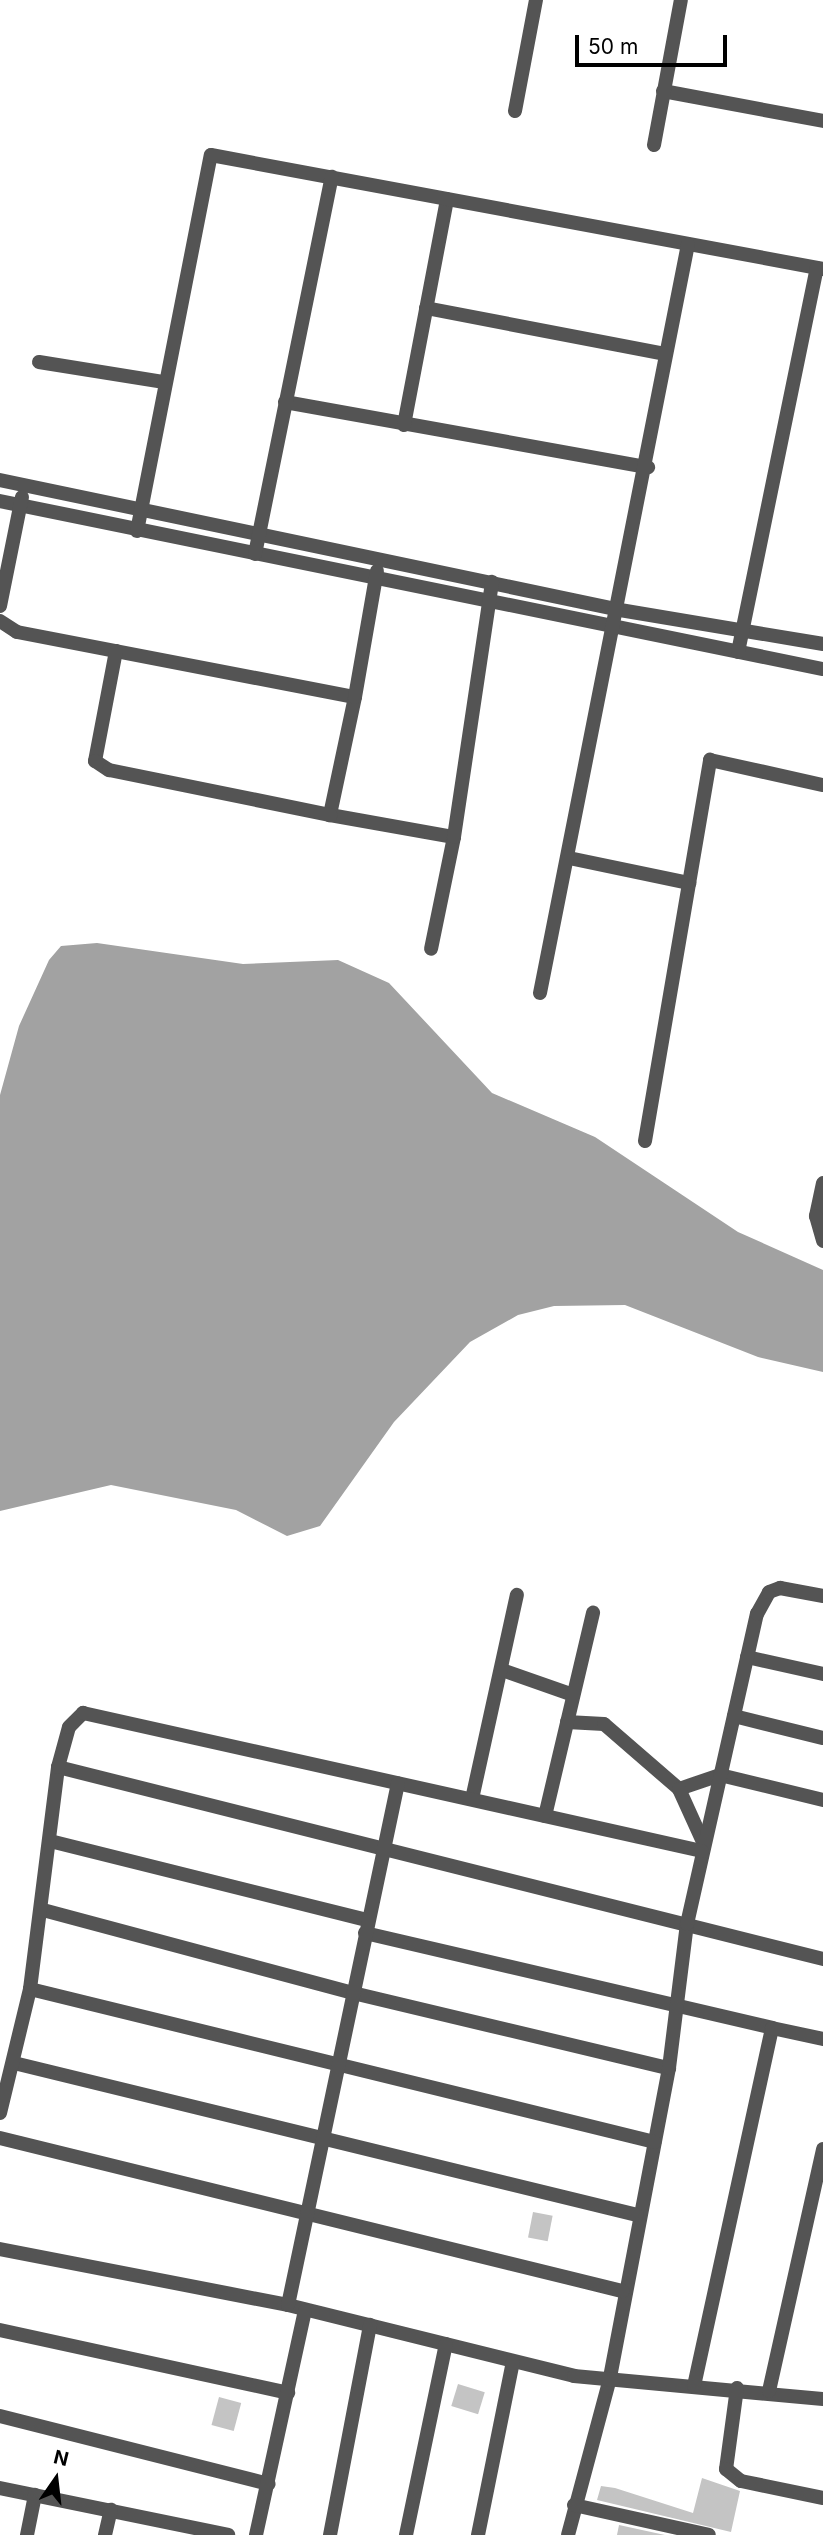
<!DOCTYPE html>
<style>
body{margin:0}
#map{position:relative;width:823px;height:2535px;overflow:hidden;background:#fff;font-family:Inter,sans-serif}
div>[style]{position:absolute}
.water>*{inset:0;background:#a2a2a2}
.building>*{inset:0;background:#c4c4c4;transform-origin:0 0}
.street>*{height:14px;margin:-7px;padding:0 7px;transform-origin:7px;border-radius:7px;background:#545454}
span{translate:-50% -50%;white-space:nowrap;text-align:center;line-height:1.15;-webkit-text-stroke:6px #fff;paint-order:stroke}
.north{position:absolute;left:21px;top:2444px;width:70px;height:70px;-webkit-text-stroke:5px #fff;paint-order:stroke;rotate:14deg;font-size:19px;font-weight:700;line-height:28px;text-align:center;color:#000}
.north::after{content:'';display:block;margin:auto;width:24px;height:32px;background:#000;clip-path:polygon(50% 0,100% 100%,50% 72%,0 100%)}
.scale{position:absolute;left:575px;top:35px;width:152px;height:32px;box-sizing:border-box;border:4px solid #000;border-top:0;padding-left:9px;font-size:21px;line-height:24px;white-space:nowrap;color:#000;-webkit-text-stroke:5px #fff;paint-order:stroke}
</style>
<div id="map">
<div class="water">
<i style="clip-path:polygon(97px 943px,243px 964px,338px 960px,389px 983px,492px 1093px,595px 1137px,738px 1232px,823px 1270px,823px 1372px,758px 1357px,625px 1305px,554px 1306px,518px 1315px,470px 1342px,394px 1422px,320px 1526px,287px 1536px,236px 1510px,111px 1485px,0 1511px,0 1095px,19px 1026px,49px 960px,61px 946px)"></i>
</div>
<div class="building">
<i style="left:533px;top:2212px;width:20px;height:26px;rotate:11deg"></i>
<i style="left:458px;top:2384px;width:28px;height:23px;rotate:17deg"></i>
<i style="left:219px;top:2397px;width:23px;height:29px;rotate:15deg"></i>
<i style="clip-path:polygon(702px 2478px,740px 2491px,731px 2532px,597px 2500px,601px 2486px,615px 2488px,693px 2513px)"></i>
<i style="clip-path:polygon(619px 2525px,665px 2535px,617px 2535px)"></i>
</div>
<div class="street">
<i style="left:663px;top:91px;width:163px;rotate:10.6deg"></i>
<i style="left:515px;top:111px;width:113px;rotate:-79.3deg"></i>
<i style="left:654px;top:145px;width:147px;rotate:-79.5deg"></i>
<i style="left:426px;top:308px;width:243px;rotate:10.9deg"></i>
<i style="left:39px;top:362px;width:127px;rotate:9.1deg"></i>
<i style="left:285px;top:402px;width:369px;rotate:10.2deg"></i>
<i style="left:404px;top:425px;width:230px;rotate:-79.2deg"></i>
<i style="left:0;top:480px;width:633px;rotate:11.84deg"></i>
<i style="left:620px;top:610px;width:206px;rotate:9.5deg"></i>
<i style="left:0;top:501px;width:840px;rotate:11.54deg"></i>
<i style="left:137px;top:531px;width:383px;rotate:-78.9deg"></i>
<i style="left:211px;top:155px;width:623px;rotate:10.55deg"></i>
<i style="left:255px;top:554px;width:385px;rotate:-78.5deg"></i>
<i style="left:0;top:606px;width:111px;rotate:-78.6deg"></i>
<i style="left:0;top:621px;width:20px;rotate:33deg"></i>
<i style="left:17px;top:632px;width:344px;rotate:10.9deg"></i>
<i style="left:355px;top:697px;width:121px;rotate:102deg"></i>
<i style="left:330px;top:815px;width:126px;rotate:10.1deg"></i>
<i style="left:454px;top:837px;width:114px;rotate:101.6deg"></i>
<i style="left:116px;top:651px;width:112px;rotate:100.8deg"></i>
<i style="left:95px;top:761px;width:17px;rotate:33deg"></i>
<i style="left:109px;top:770px;width:226px;rotate:11.5deg"></i>
<i style="left:738px;top:652px;width:392px;rotate:-78.4deg"></i>
<i style="left:355px;top:697px;width:128px;rotate:-80.1deg"></i>
<i style="left:454px;top:837px;width:258px;rotate:-81.5deg"></i>
<i style="left:569px;top:858px;width:123px;rotate:11.8deg"></i>
<i style="left:540px;top:993px;width:763px;rotate:-78.82deg"></i>
<i style="left:645px;top:1141px;width:387px;rotate:-80.3deg"></i>
<i style="left:710px;top:760px;width:116px;rotate:12.5deg"></i>
<i style="left:823px;top:1183px;width:34px;rotate:102deg"></i>
<i style="left:816px;top:1216px;width:26px;rotate:74deg"></i>
<i style="left:747px;top:1657px;width:78px;rotate:12.6deg"></i>
<i style="left:505px;top:1671px;width:72px;rotate:19.4deg"></i>
<i style="left:734px;top:1716px;width:92px;rotate:13.9deg"></i>
<i style="left:567px;top:1722px;width:37px;rotate:3deg"></i>
<i style="left:604px;top:1724px;width:99px;rotate:40.9deg"></i>
<i style="left:679px;top:1789px;width:43px;rotate:-18.9deg"></i>
<i style="left:720px;top:1775px;width:106px;rotate:13.6deg"></i>
<i style="left:58px;top:1767px;width:789px;rotate:14.09deg"></i>
<i style="left:679px;top:1789px;width:60px;rotate:65.6deg"></i>
<i style="left:472px;top:1799px;width:209px;rotate:-77.6deg"></i>
<i style="left:545px;top:1816px;width:209px;rotate:-76.7deg"></i>
<i style="left:50px;top:1841px;width:327px;rotate:14deg"></i>
<i style="left:43px;top:1910px;width:321px;rotate:15deg"></i>
<i style="left:353px;top:1993px;width:325px;rotate:13.4deg"></i>
<i style="left:669px;top:2068px;width:320px;rotate:100.8deg"></i>
<i style="left:609px;top:2382px;width:158px;rotate:105deg"></i>
<i style="left:365px;top:1933px;width:418px;rotate:13.1deg"></i>
<i style="left:30px;top:1989px;width:643px;rotate:13.76deg"></i>
<i style="left:14px;top:2063px;width:641px;rotate:13.71deg"></i>
<i style="left:669px;top:2068px;width:145px;rotate:-82.9deg"></i>
<i style="left:687px;top:1924px;width:318px;rotate:-77.3deg"></i>
<i style="left:757px;top:1614px;width:25px;rotate:-61deg"></i>
<i style="left:769px;top:1592px;width:12px;rotate:-20deg"></i>
<i style="left:780px;top:1588px;width:44px;rotate:10.5deg"></i>
<i style="left:0;top:2113px;width:128px;rotate:-76.4deg"></i>
<i style="left:30px;top:1989px;width:224px;rotate:-82.8deg"></i>
<i style="left:58px;top:1767px;width:41px;rotate:-74.6deg"></i>
<i style="left:69px;top:1727px;width:20px;rotate:-45deg"></i>
<i style="left:83px;top:1713px;width:634px;rotate:12.57deg"></i>
<i style="left:0;top:2138px;width:641px;rotate:13.82deg"></i>
<i style="left:0;top:2249px;width:293px;rotate:11deg"></i>
<i style="left:288px;top:2305px;width:295px;rotate:13.9deg"></i>
<i style="left:574px;top:2376px;width:250px;rotate:5.3deg"></i>
<i style="left:288px;top:2305px;width:533px;rotate:-78.1deg"></i>
<i style="left:0;top:2330px;width:295px;rotate:12.3deg"></i>
<i style="left:694px;top:2386px;width:366px;rotate:-77.7deg"></i>
<i style="left:772px;top:2028px;width:52px;rotate:12.2deg"></i>
<i style="left:737px;top:2388px;width:82px;rotate:97.7deg"></i>
<i style="left:726px;top:2469px;width:19px;rotate:39deg"></i>
<i style="left:741px;top:2481px;width:84px;rotate:11.7deg"></i>
<i style="left:769px;top:2391px;width:248px;rotate:-77.4deg"></i>
<i style="left:0;top:2416px;width:277px;rotate:14.2deg"></i>
<i style="left:0;top:2488px;width:233px;rotate:11.6deg"></i>
<i style="left:574px;top:2505px;width:138px;rotate:12.5deg"></i>
<i style="left:27px;top:2535px;width:41px;rotate:-78.7deg"></i>
<i style="left:105px;top:2535px;width:26px;rotate:-77deg"></i>
<i style="left:256px;top:2535px;width:229px;rotate:-77.7deg"></i>
<i style="left:330px;top:2535px;width:214px;rotate:-79.2deg"></i>
<i style="left:406px;top:2535px;width:195px;rotate:-78.2deg"></i>
<i style="left:478px;top:2535px;width:177px;rotate:-78.6deg"></i>
</div>
<div class="north">N</div>
<div class="scale">50 m</div>
</div>
